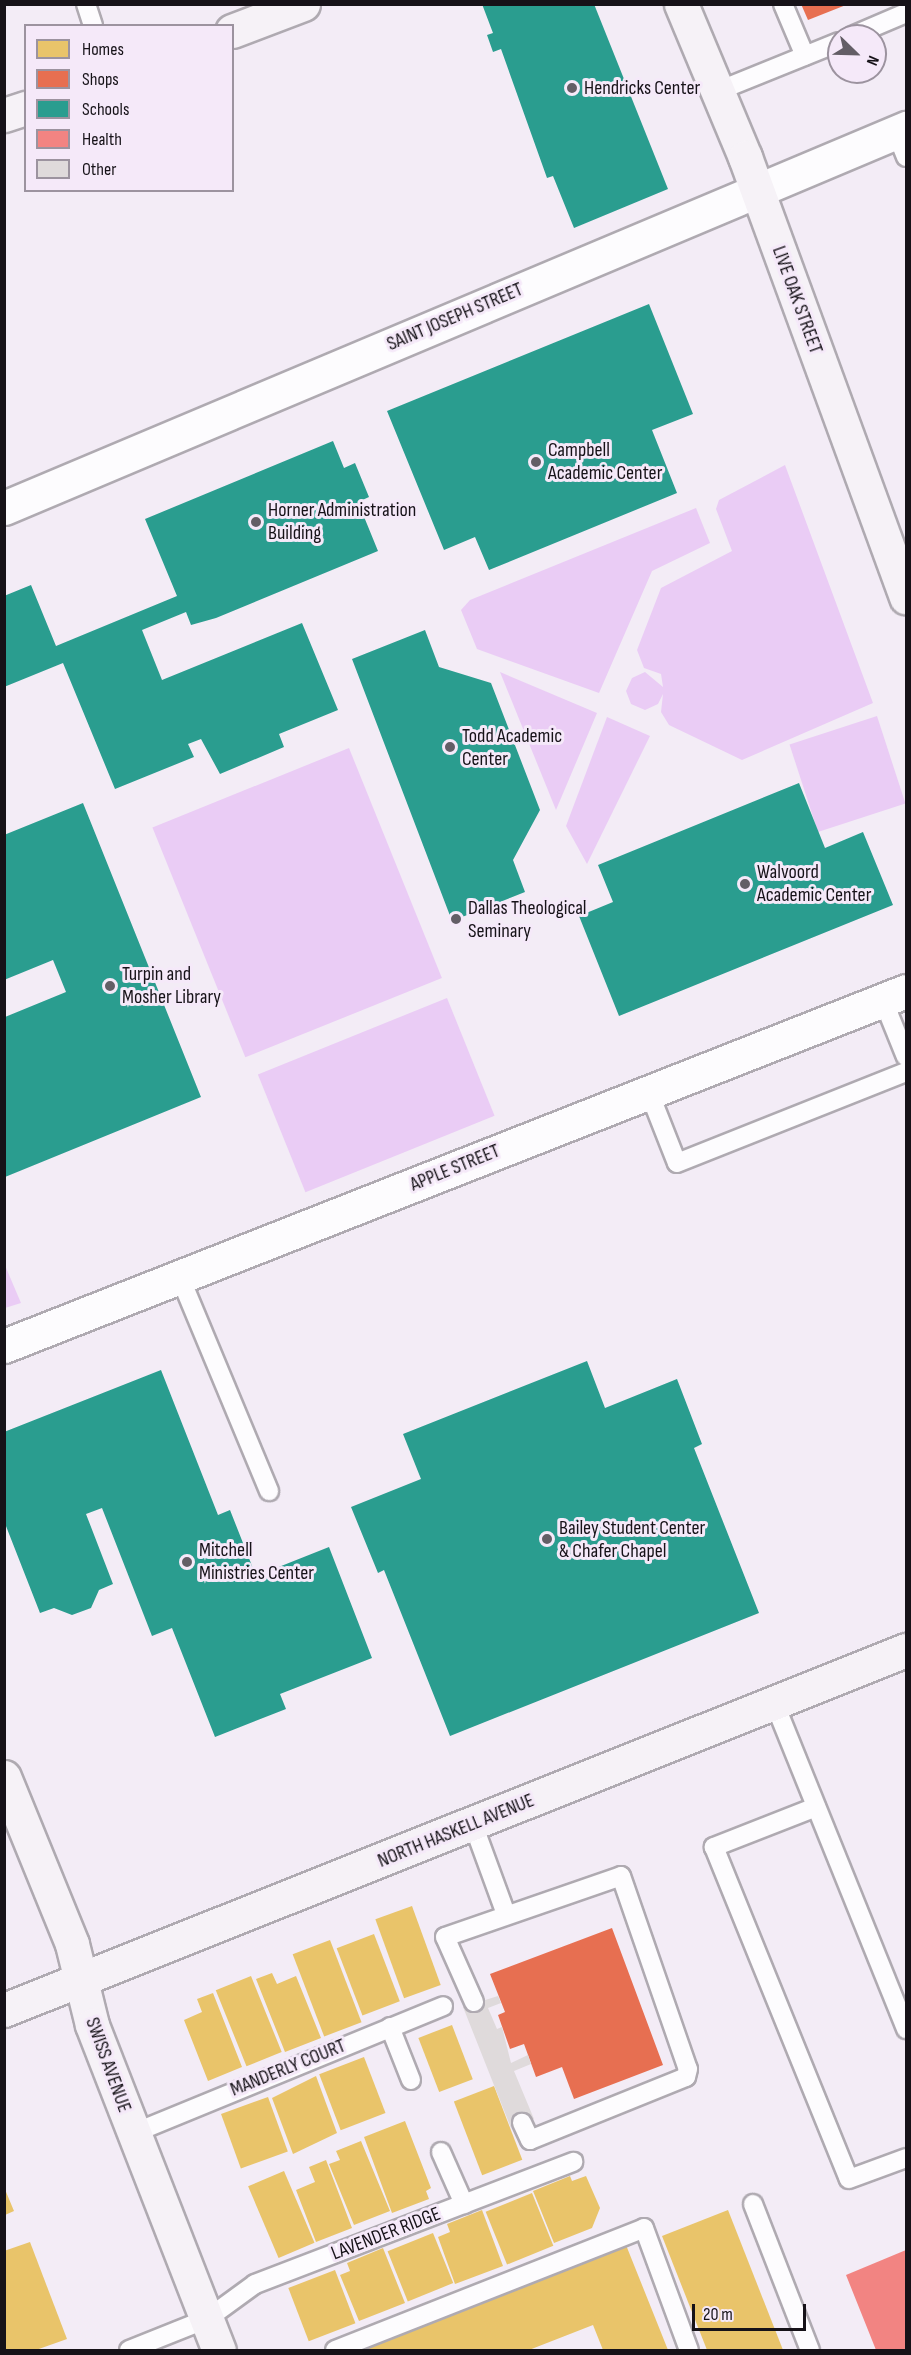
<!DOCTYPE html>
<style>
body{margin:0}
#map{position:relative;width:911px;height:2355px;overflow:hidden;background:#f3ecf6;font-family:"Sofia Sans Condensed",sans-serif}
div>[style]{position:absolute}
.green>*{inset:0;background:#eaccf5;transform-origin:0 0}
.homes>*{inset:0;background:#e9c46a;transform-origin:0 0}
.shops>*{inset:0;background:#e76f51}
.schools>*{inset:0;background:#2a9d8f}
.health>*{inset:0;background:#f28482}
.building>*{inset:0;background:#dfdadb}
.roads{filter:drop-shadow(2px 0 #afaab1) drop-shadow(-2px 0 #afaab1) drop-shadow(0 2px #afaab1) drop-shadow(0 -2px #afaab1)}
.lane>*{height:18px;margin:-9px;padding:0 9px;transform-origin:9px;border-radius:9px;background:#fdfcfe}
.street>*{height:33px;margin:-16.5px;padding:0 16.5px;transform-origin:16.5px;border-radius:16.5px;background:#fdfcfe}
.secondary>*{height:33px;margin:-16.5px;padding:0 16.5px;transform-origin:16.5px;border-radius:16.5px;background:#f6f2f7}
.dots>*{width:16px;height:16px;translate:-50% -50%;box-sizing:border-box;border:3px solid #f5e9f9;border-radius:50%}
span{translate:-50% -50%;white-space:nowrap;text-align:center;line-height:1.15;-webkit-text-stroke:6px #f5e9f9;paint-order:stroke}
.poi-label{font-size:20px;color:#161218}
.left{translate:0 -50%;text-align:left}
.street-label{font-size:20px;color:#161218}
.frame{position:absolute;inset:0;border:6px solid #161218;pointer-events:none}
.legend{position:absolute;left:24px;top:24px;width:210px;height:168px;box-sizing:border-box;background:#f5e9f9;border:2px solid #9c939f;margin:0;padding:8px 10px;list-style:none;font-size:18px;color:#161218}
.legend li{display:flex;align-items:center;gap:12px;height:30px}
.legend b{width:30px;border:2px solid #9c939f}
.north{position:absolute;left:827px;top:24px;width:60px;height:60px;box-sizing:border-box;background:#f5e9f9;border:2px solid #9c939f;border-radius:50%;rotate:113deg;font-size:16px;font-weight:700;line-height:24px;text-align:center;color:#161218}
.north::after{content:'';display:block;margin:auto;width:21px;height:27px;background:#635e66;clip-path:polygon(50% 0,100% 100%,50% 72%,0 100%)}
.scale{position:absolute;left:692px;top:2304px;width:114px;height:27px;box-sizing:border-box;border:3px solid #161218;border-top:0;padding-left:8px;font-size:18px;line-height:21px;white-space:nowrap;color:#161218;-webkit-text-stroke:4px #f5e9f9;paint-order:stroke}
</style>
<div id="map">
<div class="green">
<i style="clip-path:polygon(785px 465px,873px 703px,742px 760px,669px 725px,661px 712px,663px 694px,658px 704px,645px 710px,631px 704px,626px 691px,632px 678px,645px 672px,663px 687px,661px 674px,644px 668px,637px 650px,661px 588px,732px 551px,716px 509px,719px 500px)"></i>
<i style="clip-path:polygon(696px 508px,710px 543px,652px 571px,599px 693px,477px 649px,461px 610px,470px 600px)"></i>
<i style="clip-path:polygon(500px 672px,597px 713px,556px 810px)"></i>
<i style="left:877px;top:716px;width:92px;height:92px;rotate:72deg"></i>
<i style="clip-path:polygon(607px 717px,650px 736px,587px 864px,566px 826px)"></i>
<i style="left:349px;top:748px;width:248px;height:212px;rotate:68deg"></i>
<i style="left:447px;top:998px;width:127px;height:204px;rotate:68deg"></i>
<i style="clip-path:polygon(4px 1263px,21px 1303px,5px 1308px,4px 1308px)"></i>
</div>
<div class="homes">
<i style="left:412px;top:1906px;width:84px;height:39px;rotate:70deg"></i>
<i style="left:374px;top:1934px;width:72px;height:40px;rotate:69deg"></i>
<i style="left:330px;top:1940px;width:88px;height:40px;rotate:69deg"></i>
<i style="clip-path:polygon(272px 1973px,277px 1984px,296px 1976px,321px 2038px,285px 2052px,256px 1979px)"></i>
<i style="left:251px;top:1976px;width:82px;height:38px;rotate:68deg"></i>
<i style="clip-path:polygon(213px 1993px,242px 2067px,208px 2081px,184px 2020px,202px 2012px,197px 1999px)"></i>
<i style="left:452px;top:2025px;width:58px;height:36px;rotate:69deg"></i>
<i style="left:364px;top:2057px;width:60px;height:48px;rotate:69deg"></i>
<i style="clip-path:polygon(316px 2076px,337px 2133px,293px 2154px,272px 2098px)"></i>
<i style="left:494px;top:2086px;width:79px;height:43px;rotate:69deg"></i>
<i style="left:268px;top:2097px;width:58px;height:50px;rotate:70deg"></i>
<i style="clip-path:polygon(405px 2121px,431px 2188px,426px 2191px,429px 2199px,392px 2213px,364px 2137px)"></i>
<i style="clip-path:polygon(361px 2141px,390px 2211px,354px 2225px,329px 2164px,340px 2160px,336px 2151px)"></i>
<i style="clip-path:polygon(326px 2160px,352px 2228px,316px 2242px,296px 2190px,315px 2182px,309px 2167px)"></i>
<i style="left:284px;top:2171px;width:78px;height:39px;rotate:67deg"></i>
<i style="clip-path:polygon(570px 2176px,572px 2181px,586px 2176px,600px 2208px,592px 2228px,554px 2243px,533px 2191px)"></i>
<i style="clip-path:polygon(4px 2187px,14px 2211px,5px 2215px,4px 2224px)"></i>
<i style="left:532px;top:2193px;width:57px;height:50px;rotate:68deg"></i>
<i style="clip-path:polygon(482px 2210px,503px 2266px,455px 2284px,438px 2237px,450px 2232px,447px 2224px)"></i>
<i style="clip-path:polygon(728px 2210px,783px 2350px,707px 2350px,662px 2236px)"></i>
<i style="left:433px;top:2233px;width:54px;height:49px;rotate:68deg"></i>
<i style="clip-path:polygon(624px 2240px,668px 2350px,603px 2350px,593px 2325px,529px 2350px,350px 2350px)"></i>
<i style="clip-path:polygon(30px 2242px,67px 2339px,36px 2350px,4px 2350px,4px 2251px)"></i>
<i style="clip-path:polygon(383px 2248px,405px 2303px,359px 2321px,340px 2275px,350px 2271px,347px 2263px)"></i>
<i style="left:335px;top:2270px;width:57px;height:50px;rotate:69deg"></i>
</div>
<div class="shops">
<i style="clip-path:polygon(801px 4px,846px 4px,846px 5px,808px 20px)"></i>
<i style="clip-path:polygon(612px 1928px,663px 2065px,574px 2099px,562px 2067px,536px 2077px,524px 2044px,510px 2049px,498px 2015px,505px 2012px,490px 1974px)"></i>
</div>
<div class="schools">
<i style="clip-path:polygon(482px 4px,594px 4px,668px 189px,574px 228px,553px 176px,547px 178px,501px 49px,493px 52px,487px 35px,493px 33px)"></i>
<i style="clip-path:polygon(649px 304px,693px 414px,652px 430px,677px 493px,489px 570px,475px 537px,444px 550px,387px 411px)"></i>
<i style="clip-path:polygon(333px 441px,344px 468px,355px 463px,369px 497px,358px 502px,378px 551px,216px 618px,191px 625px,186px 612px,142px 630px,162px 680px,302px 623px,338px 710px,279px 734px,284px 747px,220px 774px,201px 739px,188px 744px,194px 757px,115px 789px,63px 663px,4px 687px,4px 596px,31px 585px,56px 646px,177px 596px,145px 519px)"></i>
<i style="clip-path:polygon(425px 630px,439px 667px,491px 683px,540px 810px,513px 860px,525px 892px,452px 921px,352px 659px)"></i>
<i style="clip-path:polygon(799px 783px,825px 848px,863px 832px,893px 905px,619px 1016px,579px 916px,613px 902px,598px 865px)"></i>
<i style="clip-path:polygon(83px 803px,201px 1097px,5px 1177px,5px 1017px,66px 992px,53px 960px,4px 980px,4px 835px)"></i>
<i style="clip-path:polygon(587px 1361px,605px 1408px,677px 1379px,702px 1444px,694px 1448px,759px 1613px,450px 1736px,384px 1570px,378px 1573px,351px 1507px,421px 1479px,403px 1434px)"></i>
<i style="clip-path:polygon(161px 1370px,218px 1515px,230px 1510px,256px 1576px,329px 1547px,372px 1658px,280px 1694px,286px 1709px,215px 1737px,172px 1628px,152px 1636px,102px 1508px,86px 1514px,113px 1584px,99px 1590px,91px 1608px,72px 1615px,54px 1608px,40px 1613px,4px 1521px,4px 1432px)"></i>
</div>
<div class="health">
<i style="clip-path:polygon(906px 2250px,906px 2350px,876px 2350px,846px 2275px)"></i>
</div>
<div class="building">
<i style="clip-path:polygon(498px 1996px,501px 2003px,488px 2008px,497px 2029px,502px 2027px,511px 2063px,528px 2055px,531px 2064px,514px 2071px,534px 2119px,511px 2128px,463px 2007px)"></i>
</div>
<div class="roads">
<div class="lane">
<i style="left:86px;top:4px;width:23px;rotate:72deg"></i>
<i style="left:783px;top:4px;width:56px;rotate:67.1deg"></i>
<i style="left:852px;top:36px;width:59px;rotate:-23.1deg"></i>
<i style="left:718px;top:91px;width:131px;rotate:-22deg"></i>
<i style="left:896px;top:132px;width:27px;rotate:68deg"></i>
<i style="left:883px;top:1000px;width:61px;rotate:68deg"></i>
<i style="left:649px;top:1092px;width:76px;rotate:68.5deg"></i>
<i style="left:677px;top:1163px;width:246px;rotate:-21.7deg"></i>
<i style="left:180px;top:1277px;width:232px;rotate:67.4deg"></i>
<i style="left:774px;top:1702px;width:353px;rotate:68deg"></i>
<i style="left:816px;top:1807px;width:110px;rotate:158.6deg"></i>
<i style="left:714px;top:1847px;width:358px;rotate:67.9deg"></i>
<i style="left:849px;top:2179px;width:61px;rotate:-20.2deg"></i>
<i style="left:473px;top:1824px;width:96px;rotate:69.9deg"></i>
<i style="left:474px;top:2002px;width:71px;rotate:-114deg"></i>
<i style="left:445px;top:1937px;width:186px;rotate:-19.1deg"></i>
<i style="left:621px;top:1876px;width:204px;rotate:70.9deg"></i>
<i style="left:688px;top:2069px;width:8px;rotate:104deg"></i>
<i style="left:686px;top:2077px;width:168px;rotate:158deg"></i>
<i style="left:530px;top:2140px;width:19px;rotate:-115deg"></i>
<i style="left:390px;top:2027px;width:57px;rotate:68.4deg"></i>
<i style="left:134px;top:2133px;width:334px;rotate:-22.3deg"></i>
<i style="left:441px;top:2152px;width:57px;rotate:66.1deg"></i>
<i style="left:753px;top:2204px;width:157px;rotate:68.7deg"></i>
<i style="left:129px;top:2350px;width:84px;rotate:-21.7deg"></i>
<i style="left:207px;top:2319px;width:59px;rotate:-36.1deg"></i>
<i style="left:255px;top:2284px;width:341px;rotate:-21deg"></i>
<i style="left:335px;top:2350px;width:332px;rotate:-21.5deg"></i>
<i style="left:644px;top:2228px;width:130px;rotate:69.8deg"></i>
</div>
<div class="street">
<i style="left:4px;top:508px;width:979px;rotate:-22.85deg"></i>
<i style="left:4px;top:1346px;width:969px;rotate:-21.48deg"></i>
</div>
<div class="secondary">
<i style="left:681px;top:4px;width:166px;rotate:67.3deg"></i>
<i style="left:745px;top:157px;width:469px;rotate:69.9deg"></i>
<i style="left:232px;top:31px;width:76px;rotate:-20.8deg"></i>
<i style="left:4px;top:115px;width:23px;rotate:-18deg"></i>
<i style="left:4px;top:1777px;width:180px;rotate:67.8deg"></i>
<i style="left:72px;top:1944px;width:83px;rotate:76.1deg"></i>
<i style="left:92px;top:2025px;width:349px;rotate:68.7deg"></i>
<i style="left:4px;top:2010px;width:971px;rotate:-21.76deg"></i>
</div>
</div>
<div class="dots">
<i style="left:572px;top:88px;background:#635e66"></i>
<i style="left:536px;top:462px;background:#635e66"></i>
<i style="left:256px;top:522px;background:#635e66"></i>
<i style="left:450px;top:747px;background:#635e66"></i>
<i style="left:745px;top:884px;background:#635e66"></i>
<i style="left:456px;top:919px;background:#635e66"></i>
<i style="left:110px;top:986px;background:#635e66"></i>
<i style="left:547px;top:1539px;background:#635e66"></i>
<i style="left:187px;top:1562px;background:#635e66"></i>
</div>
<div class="poi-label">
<span class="left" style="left:584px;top:88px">Hendricks Center</span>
<span class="left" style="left:548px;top:462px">Campbell<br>Academic Center</span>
<span class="left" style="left:268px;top:522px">Horner Administration<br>Building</span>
<span class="left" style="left:462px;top:748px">Todd Academic<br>Center</span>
<span class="left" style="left:757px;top:884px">Walvoord<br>Academic Center</span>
<span class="left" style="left:468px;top:920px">Dallas Theological<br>Seminary</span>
<span class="left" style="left:122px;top:986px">Turpin and<br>Mosher Library</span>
<span class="left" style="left:559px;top:1540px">Bailey Student Center<br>&amp; Chafer Chapel</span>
<span class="left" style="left:199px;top:1562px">Mitchell<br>Ministries Center</span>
</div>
<div class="street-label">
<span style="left:797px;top:300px;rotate:70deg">LIVE OAK STREET</span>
<span style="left:455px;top:317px;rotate:-23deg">SAINT JOSEPH STREET</span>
<span style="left:455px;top:1168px;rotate:-22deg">APPLE STREET</span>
<span style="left:456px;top:1831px;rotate:-22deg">NORTH HASKELL AVENUE</span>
<span style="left:108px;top:2065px;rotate:70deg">SWISS AVENUE</span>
<span style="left:288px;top:2068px;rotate:-22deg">MANDERLY COURT</span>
<span style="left:386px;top:2234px;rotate:-21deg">LAVENDER RIDGE</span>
</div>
<div class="frame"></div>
<ul class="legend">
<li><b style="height:16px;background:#e9c46a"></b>Homes</li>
<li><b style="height:16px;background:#e76f51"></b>Shops</li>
<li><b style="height:16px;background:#2a9d8f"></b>Schools</li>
<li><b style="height:16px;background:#f28482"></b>Health</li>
<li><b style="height:16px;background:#dfdadb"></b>Other</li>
</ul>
<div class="north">N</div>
<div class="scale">20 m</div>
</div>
